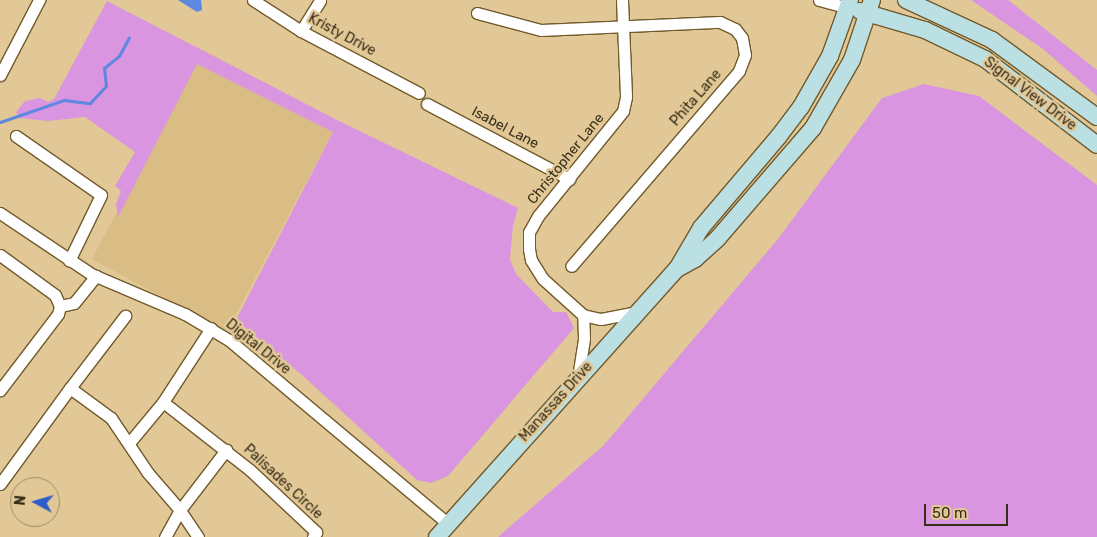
<!DOCTYPE html>
<style>
body{margin:0}
#map{position:relative;width:1097px;height:537px;overflow:hidden;background:#e2c896;font-family:Rubik,sans-serif}
div>[style]{position:absolute}
.built>*{inset:0;background:#dabd85;transform-origin:0 0}
.green>*{inset:0;background:#d995df}
.water>*{inset:0;background:#5e87df}
.stream>*{height:3px;margin:-1.5px;padding:0 1.5px;transform-origin:1.5px;border-radius:1.5px;background:#5e87df}
.roads{filter:drop-shadow(1px 0 #715a2b) drop-shadow(-1px 0 #715a2b) drop-shadow(0 1px #715a2b) drop-shadow(0 -1px #715a2b)}
.minor>*{height:11px;margin:-5.5px;padding:0 5.5px;transform-origin:5.5px;border-radius:5.5px;background:#fff}
.secondary>*{height:16px;margin:-8px;padding:0 8px;transform-origin:8px;border-radius:8px;background:#bbe0e4}
span{translate:-50% -50%;white-space:nowrap;text-align:center;line-height:1.15;-webkit-text-stroke:5px #e2c896;paint-order:stroke}
.street-label{font-size:14px;color:#382e1a}
.north{position:absolute;left:10px;top:477px;width:50px;height:50px;box-sizing:border-box;background:#e2c896;border:1px solid #9e8a64;border-radius:50%;rotate:276deg;font-size:14px;font-weight:700;line-height:20px;text-align:center;color:#382e1a}
.north::after{content:'';display:block;margin:auto;width:18px;height:22px;background:#2d5bca;clip-path:polygon(50% 0,100% 100%,50% 72%,0 100%)}
.scale{position:absolute;left:924px;top:504px;width:84px;height:22px;box-sizing:border-box;border:2px solid #382e1a;border-top:0;padding-left:6px;font-size:15px;line-height:18px;white-space:nowrap;color:#382e1a;-webkit-text-stroke:4px #e2c896;paint-order:stroke}
</style>
<div id="map">
<div class="built">
<i style="left:203px;top:50px;width:153px;height:237px;rotate:28deg"></i>
</div>
<div class="green">
<i style="clip-path:polygon(971px 0,1008px 0,1097px 70px,1097px 96px,1043px 49px)"></i>
<i style="clip-path:polygon(107px 1px,339px 121px,518px 208px,513px 225px,510px 259px,516px 274px,553px 312px,566px 312px,574px 328px,448px 476px,431px 483px,417px 480px,303px 376px,236px 320px,333px 132px,197px 64px,118px 217px,116px 204px,121px 191px,115px 186px,135px 152px,85px 117px,48px 121px,19px 118px,16px 112px,25px 101px,40px 98px,48px 102px,54px 99px)"></i>
<i style="clip-path:polygon(924px 84px,979px 96px,1097px 185px,1097px 537px,498px 537px,604px 445px,778px 239px,882px 98px)"></i>
</div>
<div class="water">
<i style="clip-path:polygon(178px 0,201px 0,202px 10px,197px 12px)"></i>
</div>
<div class="stream">
<i style="left:0;top:122px;width:68px;rotate:-19deg"></i>
<i style="left:64px;top:100px;width:26px;rotate:7deg"></i>
<i style="left:90px;top:103px;width:23px;rotate:-47deg"></i>
<i style="left:106px;top:86px;width:18px;rotate:-96deg"></i>
<i style="left:104px;top:68px;width:19px;rotate:-39deg"></i>
<i style="left:119px;top:56px;width:21px;rotate:-62deg"></i>
</div>
<div class="roads">
<div class="minor">
<i style="left:253px;top:0;width:57px;rotate:32.9deg"></i>
<i style="left:301px;top:31px;width:133px;rotate:27.7deg"></i>
<i style="left:622px;top:0;width:97px;rotate:87.6deg"></i>
<i style="left:626px;top:97px;width:14px;rotate:102deg"></i>
<i style="left:623px;top:111px;width:135px;rotate:129deg"></i>
<i style="left:538px;top:216px;width:18px;rotate:119deg"></i>
<i style="left:529px;top:232px;width:17px;rotate:90deg"></i>
<i style="left:529px;top:249px;width:11px;rotate:80deg"></i>
<i style="left:531px;top:260px;width:22px;rotate:58deg"></i>
<i style="left:543px;top:279px;width:54px;rotate:42deg"></i>
<i style="left:583px;top:315px;width:18px;rotate:13deg"></i>
<i style="left:601px;top:319px;width:38px;rotate:-11deg"></i>
<i style="left:819px;top:0;width:30px;rotate:15deg"></i>
<i style="left:477px;top:13px;width:66px;rotate:14.9deg"></i>
<i style="left:541px;top:30px;width:179px;rotate:-2.6deg"></i>
<i style="left:720px;top:22px;width:17px;rotate:25deg"></i>
<i style="left:735px;top:29px;width:11px;rotate:52deg"></i>
<i style="left:742px;top:38px;width:17px;rotate:80deg"></i>
<i style="left:745px;top:55px;width:17px;rotate:111deg"></i>
<i style="left:739px;top:71px;width:257px;rotate:130.7deg"></i>
<i style="left:301px;top:31px;width:36px;rotate:-58deg"></i>
<i style="left:0;top:75px;width:85px;rotate:-62.5deg"></i>
<i style="left:427px;top:104px;width:161px;rotate:27.8deg"></i>
<i style="left:16px;top:136px;width:103px;rotate:34.8deg"></i>
<i style="left:101px;top:195px;width:73px;rotate:115.9deg"></i>
<i style="left:0;top:213px;width:110px;rotate:33.8deg"></i>
<i style="left:91px;top:274px;width:102px;rotate:23.1deg"></i>
<i style="left:185px;top:314px;width:51px;rotate:30.6deg"></i>
<i style="left:229px;top:340px;width:286px;rotate:40deg"></i>
<i style="left:0;top:255px;width:68px;rotate:36deg"></i>
<i style="left:55px;top:295px;width:12px;rotate:66deg"></i>
<i style="left:60px;top:306px;width:8px;rotate:104deg"></i>
<i style="left:58px;top:314px;width:96px;rotate:127.3deg"></i>
<i style="left:60px;top:306px;width:14px;rotate:-12deg"></i>
<i style="left:74px;top:303px;width:35px;rotate:-51deg"></i>
<i style="left:578px;top:377px;width:39px;rotate:-81deg"></i>
<i style="left:584px;top:338px;width:23px;rotate:-92deg"></i>
<i style="left:70px;top:388px;width:91px;rotate:-52.6deg"></i>
<i style="left:163px;top:402px;width:110px;rotate:38deg"></i>
<i style="left:250px;top:470px;width:91px;rotate:43.2deg"></i>
<i style="left:316px;top:532px;width:6px;rotate:121deg"></i>
<i style="left:129px;top:443px;width:53px;rotate:-50.3deg"></i>
<i style="left:163px;top:402px;width:88px;rotate:-57deg"></i>
<i style="left:0;top:484px;width:119px;rotate:-53.9deg"></i>
<i style="left:70px;top:388px;width:51px;rotate:36.2deg"></i>
<i style="left:111px;top:418px;width:66px;rotate:56.1deg"></i>
<i style="left:148px;top:473px;width:49px;rotate:49.1deg"></i>
<i style="left:180px;top:510px;width:31px;rotate:119deg"></i>
<i style="left:198px;top:537px;width:32px;rotate:-124deg"></i>
<i style="left:180px;top:510px;width:76px;rotate:-52.5deg"></i>
</div>
<div class="secondary">
<i style="left:906px;top:0;width:95px;rotate:24.9deg"></i>
<i style="left:992px;top:40px;width:130px;rotate:36.3deg"></i>
<i style="left:860px;top:11px;width:68px;rotate:16.3deg"></i>
<i style="left:925px;top:30px;width:67px;rotate:25.8deg"></i>
<i style="left:985px;top:59px;width:141px;rotate:37.5deg"></i>
<i style="left:677px;top:269px;width:21px;rotate:-29deg"></i>
<i style="left:695px;top:259px;width:31px;rotate:-42deg"></i>
<i style="left:718px;top:238px;width:145px;rotate:-49.2deg"></i>
<i style="left:813px;top:128px;width:78px;rotate:-60.2deg"></i>
<i style="left:852px;top:60px;width:63px;rotate:-71.6deg"></i>
<i style="left:437px;top:537px;width:360px;rotate:-48.2deg"></i>
<i style="left:677px;top:269px;width:48px;rotate:-59.7deg"></i>
<i style="left:701px;top:228px;width:121px;rotate:-49.7deg"></i>
<i style="left:779px;top:136px;width:36px;rotate:-53deg"></i>
<i style="left:801px;top:107px;width:59px;rotate:-60.4deg"></i>
<i style="left:830px;top:56px;width:59px;rotate:-70.3deg"></i>
</div>
</div>
<div class="street-label">
<span style="left:342px;top:35px;rotate:28deg">Kristy Drive</span>
<span style="left:1030px;top:94px;rotate:37deg">Signal View Drive</span>
<span style="left:696px;top:98px;rotate:-49deg">Phita Lane</span>
<span style="left:505px;top:128px;rotate:28deg">Isabel Lane</span>
<span style="left:566px;top:159px;rotate:-51deg">Christopher Lane</span>
<span style="left:258px;top:347px;rotate:39deg">Digital Drive</span>
<span style="left:556px;top:402px;rotate:-48deg">Manassas Drive</span>
<span style="left:283px;top:482px;rotate:43deg">Palisades Circle</span>
</div>
<div class="north">N</div>
<div class="scale">50 m</div>
</div>
